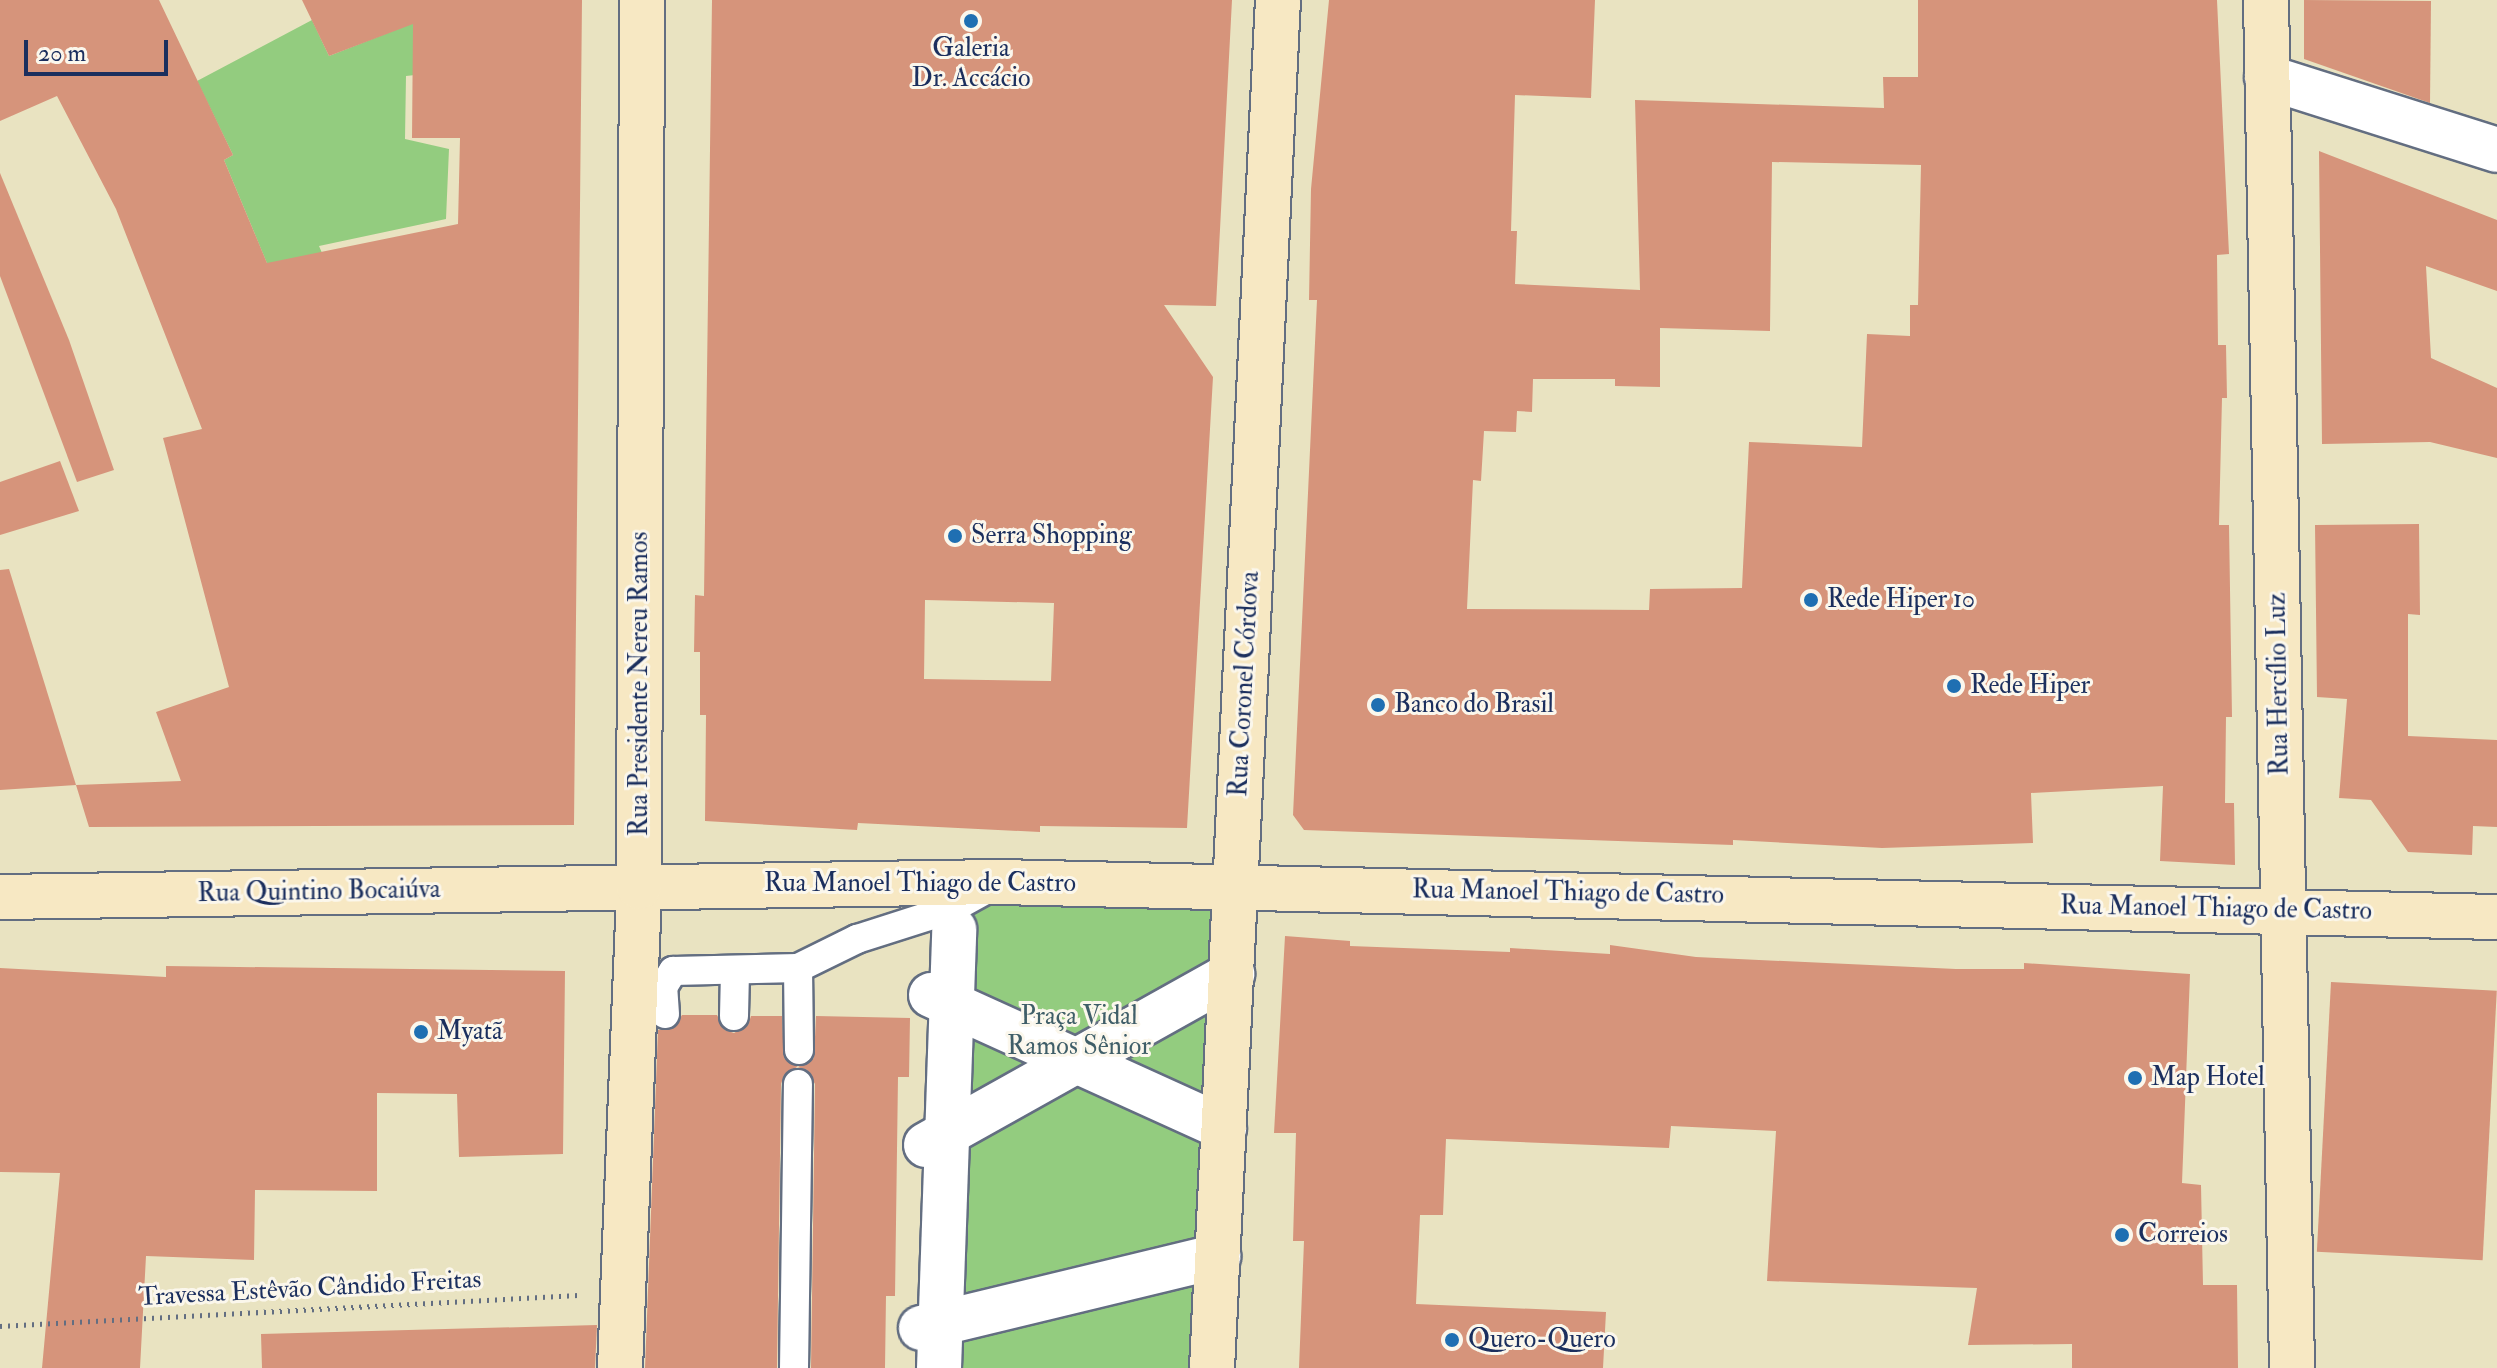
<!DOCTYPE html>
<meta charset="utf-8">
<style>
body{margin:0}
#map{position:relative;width:2497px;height:1368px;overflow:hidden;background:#e9e3c1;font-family:"IM FELL Double Pica",serif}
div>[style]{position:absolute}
.green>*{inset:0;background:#93cc7f}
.building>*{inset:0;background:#d6947b;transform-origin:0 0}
.path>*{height:5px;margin-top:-2.5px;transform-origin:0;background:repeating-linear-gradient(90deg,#636e81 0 2px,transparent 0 8px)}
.roads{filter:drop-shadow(2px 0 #636e81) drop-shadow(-2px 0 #636e81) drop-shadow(0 2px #636e81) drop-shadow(0 -2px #636e81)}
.lane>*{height:28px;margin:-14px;padding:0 14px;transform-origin:14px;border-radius:14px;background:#fff}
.street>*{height:44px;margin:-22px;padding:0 22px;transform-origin:22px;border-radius:22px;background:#fff}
.secondary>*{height:44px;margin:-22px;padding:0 22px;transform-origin:22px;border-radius:22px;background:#f7e8c3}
.dots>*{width:22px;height:22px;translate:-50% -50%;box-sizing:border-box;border:4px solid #fbf7ec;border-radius:50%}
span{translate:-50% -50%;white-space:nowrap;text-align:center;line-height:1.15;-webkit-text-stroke:6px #fbf7ec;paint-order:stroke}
.poi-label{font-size:26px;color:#1b2f5e}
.left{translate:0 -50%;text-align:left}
.street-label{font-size:26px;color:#1b2f5e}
.park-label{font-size:26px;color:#3f5e68}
.scale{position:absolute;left:24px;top:40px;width:144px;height:36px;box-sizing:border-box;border:4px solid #1b2f5e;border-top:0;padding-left:10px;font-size:24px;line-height:28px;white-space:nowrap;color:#1b2f5e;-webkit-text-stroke:6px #fbf7ec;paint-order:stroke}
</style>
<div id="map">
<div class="green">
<i style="clip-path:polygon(441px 12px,461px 70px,406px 76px,405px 139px,449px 149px,446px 219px,319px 246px,371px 366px,316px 381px,224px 160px,233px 155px,197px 81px,312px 20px,329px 56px)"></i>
<i style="clip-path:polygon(999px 882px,1235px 885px,1212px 1368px,919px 1368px,933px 951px)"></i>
</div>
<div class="building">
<i style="clip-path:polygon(0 0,159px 0,233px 155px,224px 160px,267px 263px,458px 224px,460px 138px,412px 138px,413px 24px,329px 56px,302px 0,582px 0,574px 825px,89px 827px,76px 785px,181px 781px,156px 712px,229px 687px,163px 438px,202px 429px,116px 209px,57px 96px,0 121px)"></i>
<i style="clip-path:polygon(evenodd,712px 0,1232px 0,1216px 306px,1164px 305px,1213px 377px,1187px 828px,1040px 826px,1040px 832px,858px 823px,857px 830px,705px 821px,706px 715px,700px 715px,700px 652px,694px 652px,695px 595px,704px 596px,712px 0,925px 600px,1054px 603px,1051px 681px,924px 679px,925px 600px)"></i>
<i style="clip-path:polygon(evenodd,1329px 0,1595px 0,1591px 98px,1515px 95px,1511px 231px,1517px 231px,1515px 284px,1640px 290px,1635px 100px,1884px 108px,1883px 77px,1918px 77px,1918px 0,2217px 0,2229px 254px,2217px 255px,2218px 345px,2226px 345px,2227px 398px,2222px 398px,2219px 525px,2229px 525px,2232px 717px,2226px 717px,2225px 803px,2234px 803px,2235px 865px,2160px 861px,2163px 786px,2031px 793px,2033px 843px,1882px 848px,1733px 840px,1733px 845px,1304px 830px,1293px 815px,1317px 300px,1309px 300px,1311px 189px,1329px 0,1772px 162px,1921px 165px,1918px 305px,1910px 305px,1910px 336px,1867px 334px,1862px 447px,1749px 442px,1742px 588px,1650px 589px,1649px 610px,1467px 609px,1473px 480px,1481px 481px,1484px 431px,1516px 432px,1517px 411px,1532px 412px,1533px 379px,1615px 379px,1615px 386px,1660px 387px,1660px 328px,1770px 331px,1772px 162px)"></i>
<i style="clip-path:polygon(2304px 0,2431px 1px,2430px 103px,2304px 59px)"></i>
<i style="clip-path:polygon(2319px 151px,2497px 220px,2497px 291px,2426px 266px,2431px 358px,2497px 388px,2497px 458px,2430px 442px,2322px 444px)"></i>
<i style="clip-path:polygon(0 173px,69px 340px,114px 470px,77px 482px,0 276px)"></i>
<i style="clip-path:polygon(60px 461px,79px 511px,0 535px,0 482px)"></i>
<i style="clip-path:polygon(2419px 524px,2420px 615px,2408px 614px,2408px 736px,2497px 740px,2497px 827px,2473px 826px,2472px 855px,2408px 852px,2371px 800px,2339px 798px,2347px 699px,2317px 697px,2315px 525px)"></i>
<i style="clip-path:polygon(9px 569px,76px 785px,0 790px,0 570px)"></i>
<i style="clip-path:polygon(1285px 936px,1350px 941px,1350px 946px,1510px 952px,1510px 948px,1610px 954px,1610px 945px,1696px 957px,1956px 969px,2024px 969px,2024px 963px,2190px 974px,2182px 1183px,2201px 1185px,2203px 1285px,2237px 1285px,2238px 1368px,2072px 1368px,2072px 1344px,1968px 1345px,1977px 1288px,1767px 1281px,1776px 1131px,1671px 1126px,1669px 1148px,1446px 1139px,1443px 1215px,1420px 1215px,1416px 1304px,1606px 1312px,1603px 1368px,1299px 1368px,1304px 1241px,1293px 1241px,1296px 1133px,1274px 1133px)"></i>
<i style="clip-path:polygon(166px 966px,565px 971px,563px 1154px,459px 1157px,457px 1094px,377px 1093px,377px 1191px,255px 1190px,254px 1260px,146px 1256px,140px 1368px,42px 1368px,60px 1173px,0 1172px,0 968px,166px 977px)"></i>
<i style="left:2331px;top:982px;width:166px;height:270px;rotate:3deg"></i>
<i style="clip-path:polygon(682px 1015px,717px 1015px,725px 1030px,734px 1033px,748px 1025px,751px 1016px,782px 1016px,784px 1058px,798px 1067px,814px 1058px,816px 1016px,910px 1018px,909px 1077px,898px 1077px,895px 1296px,886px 1296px,885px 1368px,811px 1368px,815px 1084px,807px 1070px,797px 1067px,784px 1075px,781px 1084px,777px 1368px,645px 1368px,658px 1030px,674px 1028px)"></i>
<i style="clip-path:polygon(597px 1325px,595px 1368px,262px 1368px,261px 1334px)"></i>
</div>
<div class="path">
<i style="left:0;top:1326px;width:579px;rotate:-3.07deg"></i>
</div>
<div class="roads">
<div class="lane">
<i style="left:798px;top:968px;width:82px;rotate:89.3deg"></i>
<i style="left:665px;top:1014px;width:27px;rotate:-94deg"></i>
<i style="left:663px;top:987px;width:19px;rotate:-58deg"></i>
<i style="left:673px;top:971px;width:125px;rotate:-1.4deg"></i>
<i style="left:798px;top:968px;width:66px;rotate:-26.2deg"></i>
<i style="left:857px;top:939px;width:99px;rotate:-17.7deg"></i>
<i style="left:951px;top:909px;width:46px;rotate:-28.8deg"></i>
<i style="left:734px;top:1016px;width:45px;rotate:-88.7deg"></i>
<i style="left:794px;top:1368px;width:284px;rotate:-89.2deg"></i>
</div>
<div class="street">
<i style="left:2267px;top:77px;width:241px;rotate:17.6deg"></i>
<i style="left:931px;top:995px;width:322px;rotate:24.4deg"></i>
<i style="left:926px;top:1145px;width:351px;rotate:-29.2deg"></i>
<i style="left:921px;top:1328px;width:306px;rotate:-13.6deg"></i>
<i style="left:939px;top:1368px;width:439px;rotate:-88deg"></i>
</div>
<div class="secondary">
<i style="left:2266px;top:0;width:1368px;rotate:88.91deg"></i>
<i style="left:0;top:897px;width:999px;rotate:-0.86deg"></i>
<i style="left:999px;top:882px;width:1498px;rotate:1.34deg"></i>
<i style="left:620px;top:1368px;width:481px;rotate:-87.7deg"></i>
<i style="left:639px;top:887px;width:887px;rotate:-89.81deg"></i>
<i style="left:1212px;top:1368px;width:1370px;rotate:-87.24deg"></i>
</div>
</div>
<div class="dots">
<i style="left:971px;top:21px;background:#1f6fb2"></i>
<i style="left:955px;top:536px;background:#1f6fb2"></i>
<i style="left:1811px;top:600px;background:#1f6fb2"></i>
<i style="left:1954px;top:686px;background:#1f6fb2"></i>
<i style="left:1378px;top:705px;background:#1f6fb2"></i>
<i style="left:421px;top:1032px;background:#1f6fb2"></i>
<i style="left:2135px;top:1078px;background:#1f6fb2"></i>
<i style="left:2122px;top:1235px;background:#1f6fb2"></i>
<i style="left:1452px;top:1340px;background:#1f6fb2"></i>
</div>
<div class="poi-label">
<span style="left:971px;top:64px">Galeria<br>Dr. Accácio</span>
<span class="left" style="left:971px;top:536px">Serra Shopping</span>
<span class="left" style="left:1827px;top:600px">Rede Hiper 10</span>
<span class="left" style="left:1970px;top:686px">Rede Hiper</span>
<span class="left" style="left:1394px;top:705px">Banco do Brasil</span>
<span class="left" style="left:437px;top:1032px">Myatã</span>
<span class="left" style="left:2151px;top:1078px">Map Hotel</span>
<span class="left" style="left:2138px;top:1235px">Correios</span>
<span class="left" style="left:1468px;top:1340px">Quero-Quero</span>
</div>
<div class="street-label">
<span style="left:640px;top:684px;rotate:-90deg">Rua Presidente Nereu Ramos</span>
<span style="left:1245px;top:684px;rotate:-87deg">Rua Coronel Córdova</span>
<span style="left:2279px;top:684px;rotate:-91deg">Rua Hercílio Luz</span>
<span style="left:920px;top:884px">Rua Manoel Thiago de Castro</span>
<span style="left:319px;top:892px;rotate:-1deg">Rua Quintino Bocaiúva</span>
<span style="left:1568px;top:893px;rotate:1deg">Rua Manoel Thiago de Castro</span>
<span style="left:2216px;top:909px;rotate:1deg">Rua Manoel Thiago de Castro</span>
<span style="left:310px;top:1289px;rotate:-3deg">Travessa Estêvão Cândido Freitas</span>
</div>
<div class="park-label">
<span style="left:1079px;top:1032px">Praça Vidal<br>Ramos Sênior</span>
</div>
<div class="scale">20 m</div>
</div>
